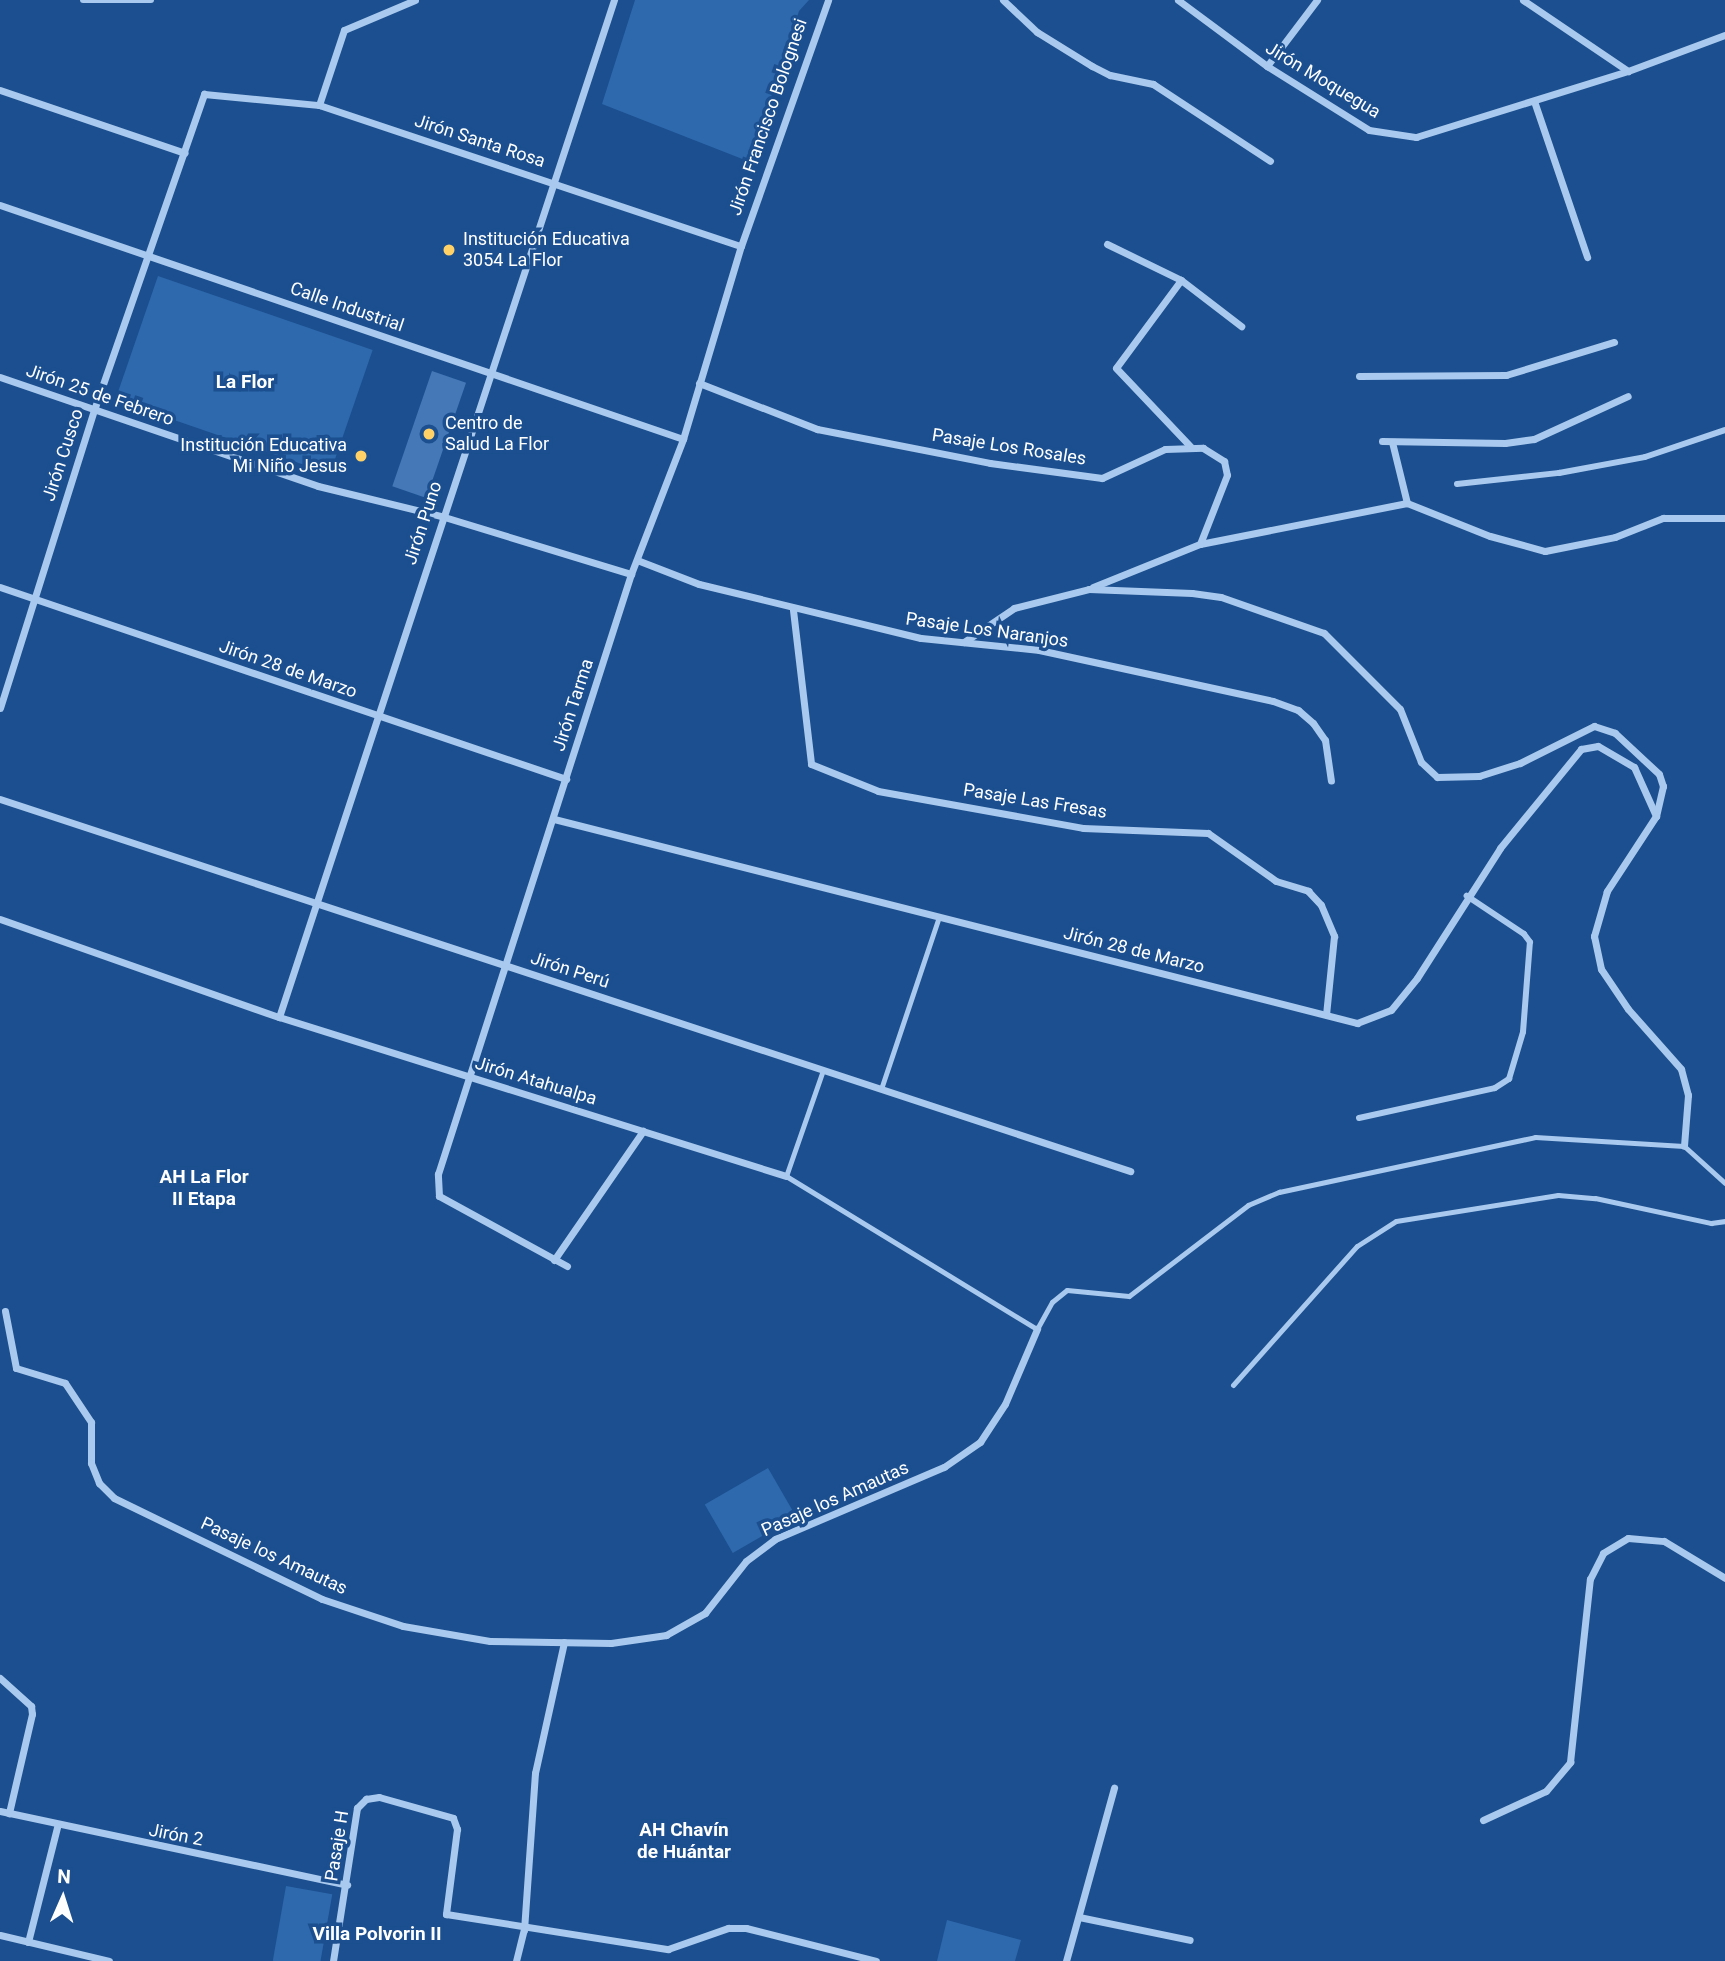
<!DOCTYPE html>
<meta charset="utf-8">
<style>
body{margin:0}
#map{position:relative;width:1725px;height:1961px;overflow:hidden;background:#1b4f8f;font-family:Roboto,sans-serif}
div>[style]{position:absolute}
.green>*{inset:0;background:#2e69ad;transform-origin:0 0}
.building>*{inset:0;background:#4478b7;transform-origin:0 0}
.service>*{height:5px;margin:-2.5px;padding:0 2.5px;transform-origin:2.5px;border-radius:2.5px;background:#a9c9ee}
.pedestrian>*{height:6px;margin:-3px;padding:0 3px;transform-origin:3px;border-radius:3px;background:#a9c9ee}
.minor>*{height:7px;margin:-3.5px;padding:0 3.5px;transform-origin:3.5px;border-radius:3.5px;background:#a9c9ee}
.dots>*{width:19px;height:19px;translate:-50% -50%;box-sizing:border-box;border:4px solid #1b4f8f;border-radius:50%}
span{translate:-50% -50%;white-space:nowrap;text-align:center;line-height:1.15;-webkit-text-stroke:7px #1b4f8f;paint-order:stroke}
.street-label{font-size:18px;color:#fff}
.poi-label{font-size:18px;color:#fff}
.left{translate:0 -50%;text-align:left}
.right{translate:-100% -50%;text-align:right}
.neighbourhood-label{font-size:19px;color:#fff;font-weight:700}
.north{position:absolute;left:28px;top:1863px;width:70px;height:70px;-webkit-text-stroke:5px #1b4f8f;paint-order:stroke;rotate:3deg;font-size:19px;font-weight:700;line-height:28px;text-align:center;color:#fff}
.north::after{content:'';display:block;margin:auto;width:24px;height:32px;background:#fff;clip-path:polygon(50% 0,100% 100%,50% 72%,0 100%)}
</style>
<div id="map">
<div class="green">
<i style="clip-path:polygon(635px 0,809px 0,799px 11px,750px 162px,602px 104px)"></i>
<i style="left:158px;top:276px;width:227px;height:131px;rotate:19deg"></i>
<i style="left:768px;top:1468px;width:56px;height:73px;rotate:60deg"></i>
<i style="left:286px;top:1886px;width:47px;height:76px;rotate:10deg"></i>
<i style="clip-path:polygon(947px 1920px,1021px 1940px,1015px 1961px,937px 1961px)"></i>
</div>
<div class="building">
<i style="left:432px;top:371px;width:36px;height:122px;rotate:19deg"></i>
</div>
<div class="service">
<i style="left:823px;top:1070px;width:112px;rotate:109.2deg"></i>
<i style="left:786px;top:1176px;width:294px;rotate:31.4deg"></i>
<i style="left:1037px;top:1329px;width:31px;rotate:-61deg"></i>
<i style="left:1052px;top:1302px;width:19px;rotate:-39deg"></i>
<i style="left:1067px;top:1290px;width:62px;rotate:5.5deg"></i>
<i style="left:1129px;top:1296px;width:150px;rotate:-37.4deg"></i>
<i style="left:1248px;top:1205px;width:34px;rotate:-23deg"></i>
<i style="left:1279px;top:1192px;width:262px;rotate:-12.1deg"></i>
<i style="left:1535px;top:1137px;width:149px;rotate:3.5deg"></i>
<i style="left:1684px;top:1146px;width:55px;rotate:42.1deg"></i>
<i style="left:881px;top:1089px;width:182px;rotate:-71.4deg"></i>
<i style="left:1233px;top:1385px;width:186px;rotate:-48.3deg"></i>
<i style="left:1357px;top:1246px;width:46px;rotate:-32.7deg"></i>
<i style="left:1396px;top:1221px;width:164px;rotate:-9.1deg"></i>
<i style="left:1558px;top:1195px;width:37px;rotate:5deg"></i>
<i style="left:1595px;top:1198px;width:119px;rotate:12.2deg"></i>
<i style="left:1711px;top:1223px;width:14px;rotate:-8deg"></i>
</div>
<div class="pedestrian">
<i style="left:83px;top:0;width:68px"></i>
<i style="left:1457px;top:484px;width:103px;rotate:-6.2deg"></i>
<i style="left:1559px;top:473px;width:87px;rotate:-10.5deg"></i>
<i style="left:1645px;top:457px;width:84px;rotate:-18.6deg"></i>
<i style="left:1359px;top:1118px;width:139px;rotate:-12.4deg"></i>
<i style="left:1495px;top:1088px;width:17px;rotate:-33deg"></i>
<i style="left:1509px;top:1079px;width:49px;rotate:-73.4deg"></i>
<i style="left:1523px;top:1032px;width:90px;rotate:-85.6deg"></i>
<i style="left:1530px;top:942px;width:10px;rotate:-127deg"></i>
<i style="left:1524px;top:934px;width:69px;rotate:-146.3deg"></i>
</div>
<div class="minor">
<i style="left:1003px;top:0;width:47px;rotate:43.3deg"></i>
<i style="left:1037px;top:32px;width:65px;rotate:31.7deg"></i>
<i style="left:1092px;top:66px;width:20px;rotate:27deg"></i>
<i style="left:1110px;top:75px;width:44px;rotate:11.8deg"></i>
<i style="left:1153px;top:84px;width:140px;rotate:33.3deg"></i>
<i style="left:1178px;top:0;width:111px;rotate:36.6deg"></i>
<i style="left:1267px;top:66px;width:120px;rotate:32.1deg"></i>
<i style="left:1369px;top:130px;width:48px;rotate:8.5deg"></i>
<i style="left:1416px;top:137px;width:222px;rotate:-17.3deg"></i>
<i style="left:1628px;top:71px;width:103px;rotate:-20.4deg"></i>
<i style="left:1523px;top:0;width:127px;rotate:34.1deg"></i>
<i style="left:1267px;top:66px;width:83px;rotate:-52.9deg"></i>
<i style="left:0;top:90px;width:195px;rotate:18.8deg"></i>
<i style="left:1534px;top:101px;width:165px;rotate:71.2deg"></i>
<i style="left:319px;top:105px;width:79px;rotate:-71.6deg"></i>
<i style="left:344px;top:30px;width:77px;rotate:-22.9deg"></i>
<i style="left:0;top:205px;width:722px;rotate:18.91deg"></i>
<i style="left:1107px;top:244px;width:82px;rotate:25.9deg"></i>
<i style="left:1181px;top:280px;width:76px;rotate:37.5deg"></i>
<i style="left:1181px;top:280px;width:109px;rotate:126.5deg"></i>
<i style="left:1116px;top:368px;width:108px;rotate:46.5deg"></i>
<i style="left:1359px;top:376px;width:147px;rotate:-0.4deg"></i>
<i style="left:1506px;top:375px;width:113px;rotate:-17deg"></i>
<i style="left:0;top:377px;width:336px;rotate:18.9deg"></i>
<i style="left:318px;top:486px;width:127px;rotate:13.7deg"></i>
<i style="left:441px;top:516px;width:199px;rotate:17deg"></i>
<i style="left:699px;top:383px;width:127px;rotate:21.3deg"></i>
<i style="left:817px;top:429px;width:176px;rotate:11.1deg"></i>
<i style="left:990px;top:463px;width:113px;rotate:7.6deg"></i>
<i style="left:1102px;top:478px;width:69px;rotate:-24.7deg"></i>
<i style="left:1165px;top:449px;width:38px;rotate:-2deg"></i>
<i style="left:1203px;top:448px;width:25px;rotate:32deg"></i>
<i style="left:1224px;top:461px;width:14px;rotate:78deg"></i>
<i style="left:1227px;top:475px;width:74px;rotate:111.4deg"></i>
<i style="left:1382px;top:441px;width:123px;rotate:0.9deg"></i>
<i style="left:1505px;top:443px;width:29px;rotate:-8deg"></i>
<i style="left:1534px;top:439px;width:103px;rotate:-24.6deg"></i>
<i style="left:1392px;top:442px;width:63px;rotate:76.2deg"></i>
<i style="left:637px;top:560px;width:66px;rotate:21.2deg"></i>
<i style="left:699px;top:584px;width:228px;rotate:13.7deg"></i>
<i style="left:921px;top:638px;width:119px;rotate:5.8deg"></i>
<i style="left:1039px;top:650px;width:239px;rotate:12.3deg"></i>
<i style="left:1273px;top:701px;width:27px;rotate:20deg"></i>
<i style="left:1298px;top:710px;width:20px;rotate:41deg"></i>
<i style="left:1313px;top:723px;width:21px;rotate:55deg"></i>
<i style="left:1325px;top:740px;width:41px;rotate:81.7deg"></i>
<i style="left:0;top:587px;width:598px;rotate:18.74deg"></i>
<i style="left:1093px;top:587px;width:115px;rotate:-21.9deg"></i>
<i style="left:1200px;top:544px;width:211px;rotate:-11.2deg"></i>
<i style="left:1407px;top:503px;width:89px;rotate:21.7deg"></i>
<i style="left:1490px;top:536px;width:57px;rotate:15.3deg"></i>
<i style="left:1545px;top:551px;width:71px;rotate:-11.3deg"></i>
<i style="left:1615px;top:537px;width:52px;rotate:-21.6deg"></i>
<i style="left:1663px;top:518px;width:62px"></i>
<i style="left:793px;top:610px;width:155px;rotate:83.3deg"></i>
<i style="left:811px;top:764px;width:72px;rotate:21.9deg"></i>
<i style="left:878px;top:791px;width:208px;rotate:10.2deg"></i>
<i style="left:1083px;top:828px;width:125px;rotate:2.3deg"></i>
<i style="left:1208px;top:833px;width:83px;rotate:35.2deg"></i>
<i style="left:1276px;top:881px;width:34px;rotate:17deg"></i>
<i style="left:1308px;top:891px;width:19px;rotate:47deg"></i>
<i style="left:1321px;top:905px;width:34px;rotate:67deg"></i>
<i style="left:1334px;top:936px;width:79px;rotate:95.8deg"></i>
<i style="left:964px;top:642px;width:60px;rotate:-34.2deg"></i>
<i style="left:1014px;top:608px;width:77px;rotate:-14.2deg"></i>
<i style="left:1089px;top:589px;width:103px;rotate:2.2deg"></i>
<i style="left:1192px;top:593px;width:29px;rotate:8deg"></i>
<i style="left:1221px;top:597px;width:109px;rotate:19.3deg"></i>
<i style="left:1324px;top:633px;width:107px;rotate:45deg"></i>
<i style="left:1400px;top:709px;width:57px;rotate:68.4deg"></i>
<i style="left:1421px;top:762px;width:22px;rotate:43deg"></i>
<i style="left:1437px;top:777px;width:42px;rotate:-1.4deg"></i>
<i style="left:1479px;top:776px;width:43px;rotate:-17.6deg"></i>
<i style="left:1520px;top:763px;width:83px;rotate:-26.6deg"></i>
<i style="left:1594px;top:726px;width:22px;rotate:18deg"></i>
<i style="left:1615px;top:733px;width:60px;rotate:43deg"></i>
<i style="left:1659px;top:774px;width:13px;rotate:72deg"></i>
<i style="left:1663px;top:786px;width:31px;rotate:103deg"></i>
<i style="left:1656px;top:816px;width:90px;rotate:123.2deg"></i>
<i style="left:1607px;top:891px;width:47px;rotate:106.1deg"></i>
<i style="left:1594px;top:936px;width:34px;rotate:78deg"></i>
<i style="left:1601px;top:969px;width:48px;rotate:56deg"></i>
<i style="left:1628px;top:1009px;width:80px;rotate:48.5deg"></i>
<i style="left:1681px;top:1069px;width:27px;rotate:75deg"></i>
<i style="left:1688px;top:1095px;width:51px;rotate:94.5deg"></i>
<i style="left:0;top:708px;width:312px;rotate:-72.5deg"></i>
<i style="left:94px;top:410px;width:335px;rotate:-70.8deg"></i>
<i style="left:204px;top:94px;width:116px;rotate:5.5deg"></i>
<i style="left:319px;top:105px;width:445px;rotate:18.5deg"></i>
<i style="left:0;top:799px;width:1190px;rotate:18.22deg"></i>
<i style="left:554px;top:819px;width:829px;rotate:14.25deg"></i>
<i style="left:1357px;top:1023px;width:36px;rotate:-21deg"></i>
<i style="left:1391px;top:1010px;width:41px;rotate:-50.9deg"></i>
<i style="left:1417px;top:978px;width:154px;rotate:-57.4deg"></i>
<i style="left:1500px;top:848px;width:128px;rotate:-50.7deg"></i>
<i style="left:1581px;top:749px;width:17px;rotate:-10deg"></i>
<i style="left:1598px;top:746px;width:42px;rotate:30.3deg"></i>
<i style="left:1634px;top:767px;width:54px;rotate:65.8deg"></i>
<i style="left:0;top:919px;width:296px;rotate:19.4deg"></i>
<i style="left:279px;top:1017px;width:531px;rotate:17.41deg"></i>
<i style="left:279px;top:1017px;width:1071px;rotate:-71.77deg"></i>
<i style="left:554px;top:1260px;width:157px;rotate:-55.4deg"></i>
<i style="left:567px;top:1266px;width:146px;rotate:-151.3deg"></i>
<i style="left:439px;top:1196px;width:22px;rotate:-93deg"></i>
<i style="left:438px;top:1174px;width:630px;rotate:-72.17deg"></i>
<i style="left:631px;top:574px;width:145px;rotate:-68.9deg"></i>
<i style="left:683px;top:439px;width:202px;rotate:-73.3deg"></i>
<i style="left:741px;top:246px;width:261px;rotate:-70.5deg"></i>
<i style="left:5px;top:1311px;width:58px;rotate:79.1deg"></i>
<i style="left:16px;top:1368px;width:51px;rotate:17deg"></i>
<i style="left:65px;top:1383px;width:47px;rotate:56.3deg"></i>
<i style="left:91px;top:1422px;width:41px;rotate:90deg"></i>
<i style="left:91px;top:1463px;width:22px;rotate:68deg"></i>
<i style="left:99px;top:1483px;width:21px;rotate:45deg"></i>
<i style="left:114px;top:1498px;width:231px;rotate:25.9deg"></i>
<i style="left:322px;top:1599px;width:85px;rotate:18.4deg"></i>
<i style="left:403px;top:1626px;width:88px;rotate:9.8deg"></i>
<i style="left:490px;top:1641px;width:121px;rotate:0.9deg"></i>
<i style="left:611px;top:1643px;width:56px;rotate:-8.3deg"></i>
<i style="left:666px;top:1635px;width:45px;rotate:-29.4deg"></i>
<i style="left:705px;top:1613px;width:66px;rotate:-51.7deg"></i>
<i style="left:746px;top:1561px;width:36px;rotate:-37deg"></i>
<i style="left:775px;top:1539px;width:184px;rotate:-23.1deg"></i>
<i style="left:944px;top:1467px;width:44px;rotate:-34.8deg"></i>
<i style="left:980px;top:1442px;width:45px;rotate:-56.7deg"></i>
<i style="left:1005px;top:1404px;width:82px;rotate:-66.9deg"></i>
<i style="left:0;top:1678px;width:42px;rotate:42.1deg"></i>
<i style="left:31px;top:1706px;width:8px;rotate:83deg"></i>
<i style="left:32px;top:1714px;width:102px;rotate:103.1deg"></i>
<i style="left:0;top:1811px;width:355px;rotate:12deg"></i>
<i style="left:1483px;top:1820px;width:69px;rotate:-24.7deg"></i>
<i style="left:1546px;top:1791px;width:38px;rotate:-50deg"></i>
<i style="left:1570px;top:1762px;width:184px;rotate:-83.8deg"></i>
<i style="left:1590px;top:1579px;width:29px;rotate:-63deg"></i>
<i style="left:1603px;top:1553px;width:29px;rotate:-31deg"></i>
<i style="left:1628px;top:1538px;width:36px;rotate:5deg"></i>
<i style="left:1664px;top:1541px;width:71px;rotate:31.2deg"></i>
<i style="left:1079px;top:1917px;width:113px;rotate:11.7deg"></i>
<i style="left:0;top:1935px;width:112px;rotate:13.4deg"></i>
<i style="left:28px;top:1942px;width:119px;rotate:-75.8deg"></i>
<i style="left:333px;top:1961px;width:155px;rotate:-81.1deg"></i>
<i style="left:357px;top:1808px;width:13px;rotate:-45deg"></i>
<i style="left:366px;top:1799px;width:13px;rotate:-9deg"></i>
<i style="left:379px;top:1797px;width:77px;rotate:15.8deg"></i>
<i style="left:453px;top:1818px;width:12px;rotate:70deg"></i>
<i style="left:457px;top:1829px;width:86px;rotate:97.4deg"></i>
<i style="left:446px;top:1914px;width:225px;rotate:9deg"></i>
<i style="left:668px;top:1949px;width:64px;rotate:-19.3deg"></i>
<i style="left:728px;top:1928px;width:18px"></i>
<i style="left:746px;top:1928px;width:134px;rotate:14.2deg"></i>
<i style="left:516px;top:1961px;width:32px;rotate:-76deg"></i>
<i style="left:524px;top:1930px;width:157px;rotate:-86deg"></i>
<i style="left:535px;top:1773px;width:134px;rotate:-77.5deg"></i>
<i style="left:1066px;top:1961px;width:180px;rotate:-74.5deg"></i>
</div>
<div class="dots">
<i style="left:449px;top:250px;background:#ffd166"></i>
<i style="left:429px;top:434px;background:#ffd166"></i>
<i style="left:361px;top:456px;background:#ffd166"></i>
</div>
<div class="street-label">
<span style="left:1323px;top:80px;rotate:31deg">Jirón Moquegua</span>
<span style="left:768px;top:117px;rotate:-71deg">Jirón Francisco Bolognesi</span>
<span style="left:480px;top:141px;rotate:18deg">Jirón Santa Rosa</span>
<span style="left:347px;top:307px;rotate:19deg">Calle Industrial</span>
<span style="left:100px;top:395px;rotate:19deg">Jirón 25 de Febrero</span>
<span style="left:1009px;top:447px;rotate:9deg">Pasaje Los Rosales</span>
<span style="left:63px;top:455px;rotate:-72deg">Jirón Cusco</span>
<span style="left:423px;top:523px;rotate:-72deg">Jirón Puno</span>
<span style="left:987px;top:630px;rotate:8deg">Pasaje Los Naranjos</span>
<span style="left:288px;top:669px;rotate:19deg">Jirón 28 de Marzo</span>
<span style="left:573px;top:705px;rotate:-72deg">Jirón Tarma</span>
<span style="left:1035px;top:801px;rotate:9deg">Pasaje Las Fresas</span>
<span style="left:1134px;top:950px;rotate:14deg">Jirón 28 de Marzo</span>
<span style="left:570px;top:970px;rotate:18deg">Jirón Perú</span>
<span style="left:536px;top:1081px;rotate:17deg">Jirón Atahualpa</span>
<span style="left:835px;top:1499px;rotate:-24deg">Pasaje los Amautas</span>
<span style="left:274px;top:1556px;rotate:25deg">Pasaje los Amautas</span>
<span style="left:176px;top:1835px;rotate:11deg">Jirón 2</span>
<span style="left:337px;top:1846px;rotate:-81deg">Pasaje H</span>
</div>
<div class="poi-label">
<span class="left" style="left:463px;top:250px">Institución Educativa<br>3054 La Flor</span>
<span class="left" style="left:445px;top:434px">Centro de<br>Salud La Flor</span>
<span class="right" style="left:347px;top:456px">Institución Educativa<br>Mi Niño Jesus</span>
</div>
<div class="neighbourhood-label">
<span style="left:245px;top:382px">La Flor</span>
<span style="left:204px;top:1188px">AH La Flor<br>II Etapa</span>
<span style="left:684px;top:1841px">AH Chavín<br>de Huántar</span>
<span style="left:377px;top:1934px">Villa Polvorin II</span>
</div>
<div class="north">N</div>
</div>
